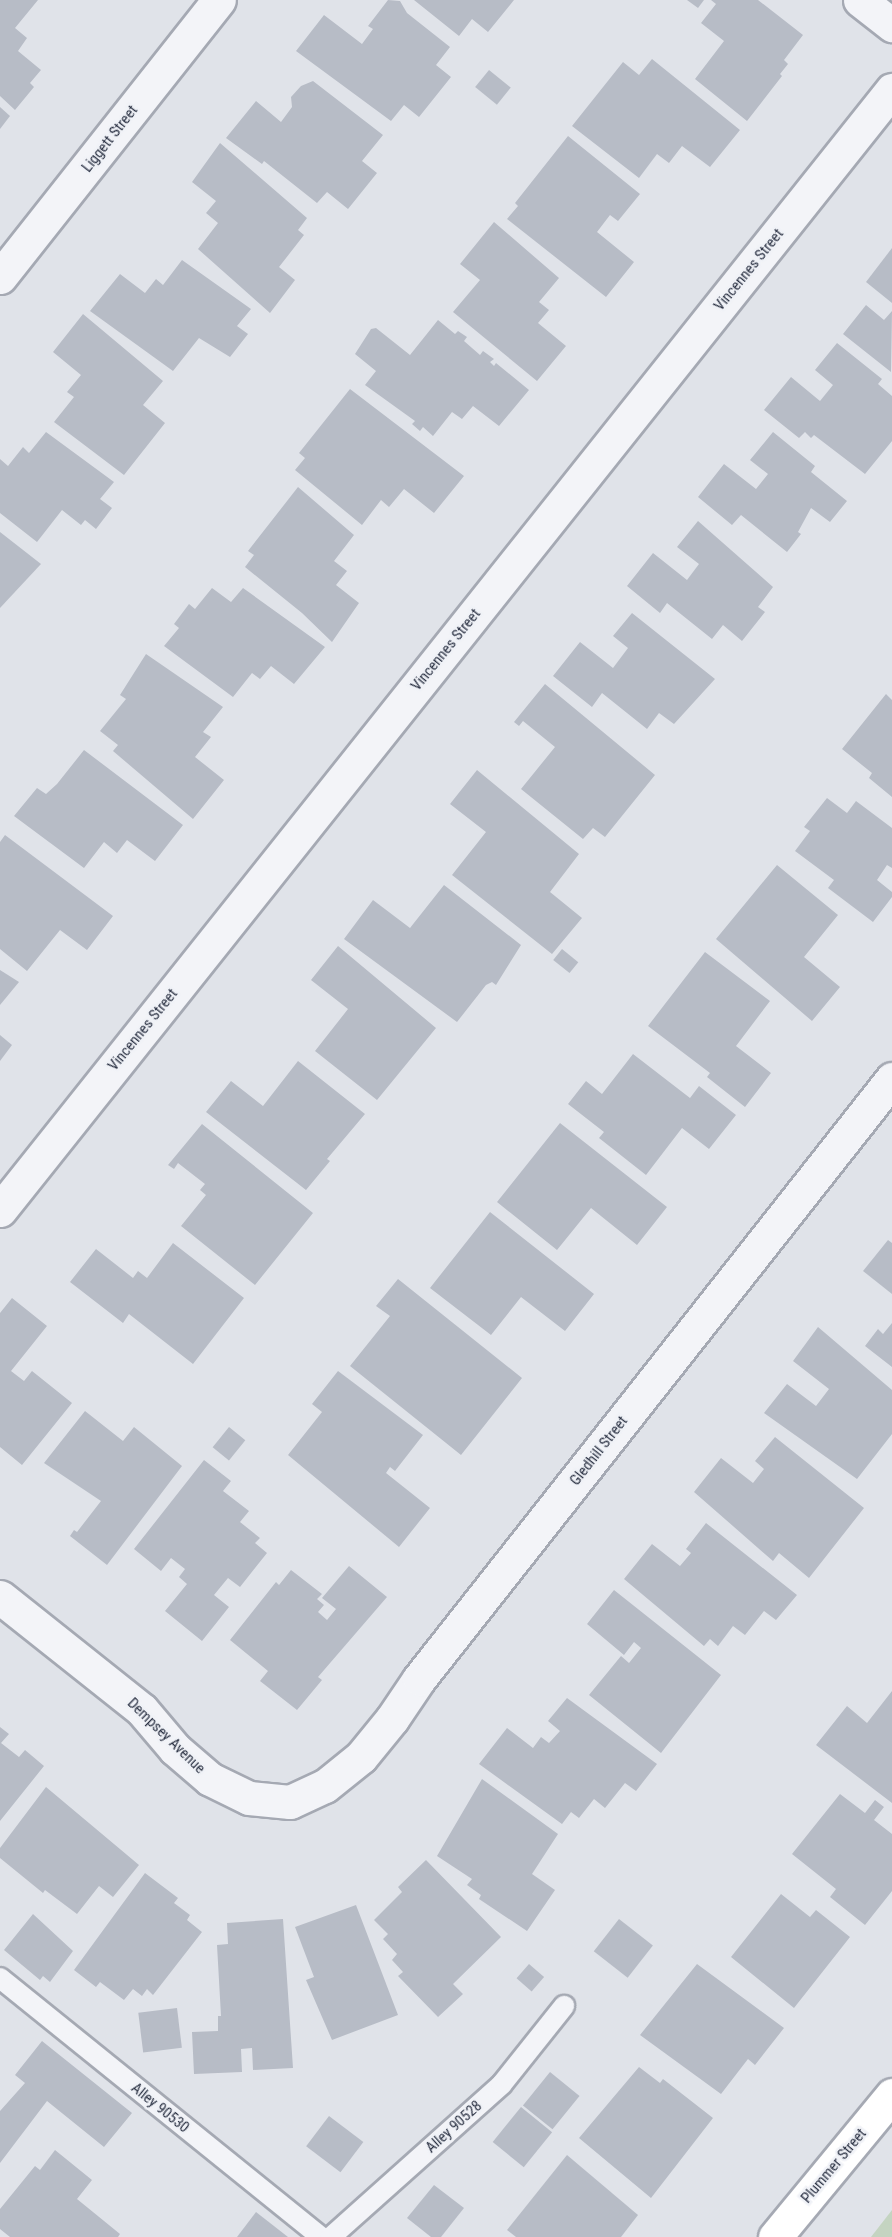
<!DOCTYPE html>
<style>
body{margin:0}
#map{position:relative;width:892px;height:2237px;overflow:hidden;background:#e0e3e9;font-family:"Roboto Condensed",sans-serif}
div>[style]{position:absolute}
.green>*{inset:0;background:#c4d4c1}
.building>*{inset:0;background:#b7bcc6;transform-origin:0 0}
.roads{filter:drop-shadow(2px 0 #a5a9b3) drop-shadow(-2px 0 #a5a9b3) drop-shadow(0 2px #a5a9b3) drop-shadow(0 -2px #a5a9b3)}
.service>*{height:20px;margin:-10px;padding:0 10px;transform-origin:10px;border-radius:10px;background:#f3f4f8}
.minor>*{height:33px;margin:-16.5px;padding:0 16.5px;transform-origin:16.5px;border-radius:16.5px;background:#f3f4f8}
.tertiary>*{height:33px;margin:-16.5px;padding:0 16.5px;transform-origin:16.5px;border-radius:16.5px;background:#f3f4f8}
.secondary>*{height:33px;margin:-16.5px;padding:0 16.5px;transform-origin:16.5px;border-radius:16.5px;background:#fff}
span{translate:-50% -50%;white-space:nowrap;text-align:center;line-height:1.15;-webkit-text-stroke:5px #f0f2f7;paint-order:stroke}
.street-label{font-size:15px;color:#282f41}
</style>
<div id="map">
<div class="green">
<i style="clip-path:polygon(892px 2210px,892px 2237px,871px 2237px)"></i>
</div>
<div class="building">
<i style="clip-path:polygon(0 0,38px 0,15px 28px,27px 38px,18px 51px,41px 70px,30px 83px,34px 87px,15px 110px,0 96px)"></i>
<i style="clip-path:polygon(388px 0,400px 1px,407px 13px,450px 47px,436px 65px,451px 77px,419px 117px,404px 105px,391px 121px,296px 51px,324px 15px,362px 44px,373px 29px,368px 26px)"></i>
<i style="clip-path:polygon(414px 0,514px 0,488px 32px,472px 19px,459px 36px)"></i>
<i style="clip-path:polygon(687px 0,704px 0,698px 8px)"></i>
<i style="clip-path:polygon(711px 0,758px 0,803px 35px,784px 60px,788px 64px,780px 74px,782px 76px,747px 121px,695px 79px,724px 41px,701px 23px,716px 4px)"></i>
<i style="clip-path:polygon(652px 59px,740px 130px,710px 167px,682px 146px,669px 163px,657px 154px,639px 178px,572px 126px,623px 62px,639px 75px)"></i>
<i style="left:489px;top:70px;width:28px;height:22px;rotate:39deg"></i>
<i style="clip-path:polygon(313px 81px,383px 135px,362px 161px,377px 173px,348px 209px,327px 192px,317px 203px,264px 161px,262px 164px,226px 138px,256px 101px,281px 122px,292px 107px,291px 97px,301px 86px)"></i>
<i style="clip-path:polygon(0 107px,10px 116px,0 129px)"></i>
<i style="clip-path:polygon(568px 136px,640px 194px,618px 221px,610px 215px,597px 232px,634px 262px,606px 297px,507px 219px,518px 206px,515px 203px)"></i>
<i style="clip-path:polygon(220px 143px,307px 218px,298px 230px,304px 235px,279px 267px,295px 280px,270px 313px,198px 249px,218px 223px,206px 213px,216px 201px,192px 182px)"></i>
<i style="clip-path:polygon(494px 222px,559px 278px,539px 302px,549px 310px,538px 323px,566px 346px,537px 381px,453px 312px,480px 280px,460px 264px)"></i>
<i style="clip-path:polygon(892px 248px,892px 303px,866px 282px)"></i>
<i style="clip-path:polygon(182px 260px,251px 309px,237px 326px,248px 334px,230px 357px,199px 338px,173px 371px,90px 311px,120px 274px,145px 293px,156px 279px,163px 285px)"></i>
<i style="clip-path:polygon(866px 305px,884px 320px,892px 311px,891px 372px,843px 334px)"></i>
<i style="clip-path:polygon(83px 314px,163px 381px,143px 405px,165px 423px,124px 475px,54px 422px,74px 397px,67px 392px,81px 375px,53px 352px)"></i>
<i style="clip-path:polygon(438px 320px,455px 334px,458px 331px,467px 337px,464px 341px,480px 355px,483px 351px,494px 359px,490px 362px,494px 366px,496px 363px,529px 390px,499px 426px,473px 406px,462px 419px,452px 412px,433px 436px,423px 427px,420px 431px,412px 424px,415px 421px,365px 385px,376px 371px,355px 354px,371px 329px,376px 328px,410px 355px)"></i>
<i style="clip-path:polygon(837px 343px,882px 379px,878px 384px,892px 396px,892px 441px,865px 474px,814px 435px,811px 438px,805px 432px,799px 438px,764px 410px,791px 377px,820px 401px,833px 385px,815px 370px)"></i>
<i style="clip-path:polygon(350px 389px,464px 476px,434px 513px,404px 489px,389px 507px,381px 500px,362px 525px,295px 470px,305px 458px,299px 453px)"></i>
<i style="clip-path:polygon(46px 432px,114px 482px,100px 499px,112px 508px,96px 529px,85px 520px,81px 525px,62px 510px,37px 542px,0 513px,0 459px,8px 466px,23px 447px,29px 453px)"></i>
<i style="clip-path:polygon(773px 432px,815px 466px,811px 472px,847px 501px,830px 522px,811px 508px,798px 532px,801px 534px,787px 552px,741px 515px,732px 525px,698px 497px,724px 464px,756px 489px,768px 474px,750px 460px)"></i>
<i style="clip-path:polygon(298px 487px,354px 535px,334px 561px,347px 571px,336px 585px,359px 603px,332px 642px,302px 613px,245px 567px,254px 555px,248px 551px)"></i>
<i style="clip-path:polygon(698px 521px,773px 587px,758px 607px,765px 612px,742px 641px,723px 625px,712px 639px,667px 603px,660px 613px,627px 586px,653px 553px,687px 580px,699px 564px,677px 547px)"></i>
<i style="clip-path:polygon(0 532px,41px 564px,0 608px)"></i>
<i style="clip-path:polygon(212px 588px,231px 602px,243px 588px,325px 647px,294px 684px,271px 666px,260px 679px,252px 673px,233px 697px,164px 646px,179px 628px,174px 624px,189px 604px,195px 609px)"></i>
<i style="clip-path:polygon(632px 613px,715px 679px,674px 724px,659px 713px,647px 729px,602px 693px,592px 707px,553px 676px,580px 642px,613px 668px,628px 648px,613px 636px)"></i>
<i style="clip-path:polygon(146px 654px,223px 707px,203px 732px,211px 737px,195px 757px,224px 780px,193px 819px,113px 751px,118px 745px,100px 731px,126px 699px,120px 695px)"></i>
<i style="clip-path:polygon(545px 684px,655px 775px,605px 837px,593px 828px,583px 839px,521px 789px,555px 747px,523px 721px,519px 726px,514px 722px)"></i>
<i style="clip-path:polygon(886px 694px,892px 700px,892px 797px,869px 778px,872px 773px,842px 749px)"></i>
<i style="clip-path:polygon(84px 750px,183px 825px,155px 861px,127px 840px,117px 853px,104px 842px,84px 868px,14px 816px,37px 788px,46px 794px,57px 784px)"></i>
<i style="clip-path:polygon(477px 770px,579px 854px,550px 892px,582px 918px,552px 954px,452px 875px,486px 832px,450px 804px)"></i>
<i style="clip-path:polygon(827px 798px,847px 813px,856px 801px,892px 828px,892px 868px,887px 865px,877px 880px,892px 892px,892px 897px,873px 922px,828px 888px,834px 880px,795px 851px,810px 831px,804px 827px)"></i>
<i style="clip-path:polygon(5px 835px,113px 916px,87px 950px,60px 930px,27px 971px,0 949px,0 842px)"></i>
<i style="clip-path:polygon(777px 865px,838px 915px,804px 957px,840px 987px,812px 1021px,716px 939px)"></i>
<i style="clip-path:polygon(444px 885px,521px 945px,496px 985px,492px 982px,486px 985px,457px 1022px,344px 939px,373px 900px,410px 928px)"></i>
<i style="clip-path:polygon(338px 946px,436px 1028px,377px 1100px,315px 1051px,348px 1009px,311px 980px)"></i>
<i style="left:562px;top:949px;width:21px;height:14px;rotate:39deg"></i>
<i style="clip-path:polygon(705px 952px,770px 1001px,736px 1046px,771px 1073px,745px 1107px,707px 1077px,710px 1073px,648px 1026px)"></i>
<i style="clip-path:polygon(0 970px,19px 982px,0 1005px)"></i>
<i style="clip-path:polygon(0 1035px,12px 1045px,0 1061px)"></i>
<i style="clip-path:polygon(633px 1054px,690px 1098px,699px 1086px,736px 1115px,709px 1149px,682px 1128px,646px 1175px,599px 1138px,604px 1132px,568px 1104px,586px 1081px,602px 1094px)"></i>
<i style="clip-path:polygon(298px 1061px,365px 1114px,327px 1159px,330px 1161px,306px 1190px,206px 1112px,231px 1081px,263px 1106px)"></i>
<i style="clip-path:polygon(560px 1123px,667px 1207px,637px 1245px,591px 1208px,557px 1250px,497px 1202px)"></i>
<i style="clip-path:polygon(202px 1124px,313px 1213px,255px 1285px,181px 1226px,206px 1195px,200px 1190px,205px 1184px,178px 1163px,174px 1169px,168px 1165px)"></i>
<i style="clip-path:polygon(490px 1212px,594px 1294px,565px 1331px,521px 1297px,491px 1335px,430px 1288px)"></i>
<i style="clip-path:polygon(888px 1240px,892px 1243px,892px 1294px,863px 1271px)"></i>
<i style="clip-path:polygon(173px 1243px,244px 1298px,193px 1364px,129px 1314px,123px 1323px,70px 1282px,96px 1249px,133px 1278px,138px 1271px,147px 1278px)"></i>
<i style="clip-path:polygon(398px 1279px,522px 1378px,461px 1455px,350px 1366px,390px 1316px,376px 1306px)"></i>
<i style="clip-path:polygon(12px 1298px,47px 1326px,11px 1371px,24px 1381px,32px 1371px,72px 1403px,22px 1465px,0 1447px,0 1313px)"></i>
<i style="clip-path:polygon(892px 1323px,892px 1367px,865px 1346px,878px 1329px,883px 1334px)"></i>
<i style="clip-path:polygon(818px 1327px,892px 1390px,892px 1434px,857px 1479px,764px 1413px,787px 1384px,816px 1406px,829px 1389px,793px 1361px)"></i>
<i style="clip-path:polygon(338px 1371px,423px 1435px,395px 1471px,390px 1467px,386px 1473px,430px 1508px,399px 1547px,288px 1455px,322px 1412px,312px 1404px)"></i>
<i style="clip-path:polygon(85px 1411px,123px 1441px,134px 1427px,182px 1466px,107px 1565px,70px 1536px,74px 1530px,77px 1532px,101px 1501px,44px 1463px)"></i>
<i style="left:229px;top:1427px;width:21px;height:26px;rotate:39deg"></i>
<i style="clip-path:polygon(775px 1437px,864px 1508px,809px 1578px,779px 1553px,773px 1561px,694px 1492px,721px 1458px,753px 1483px,764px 1469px,755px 1461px)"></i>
<i style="clip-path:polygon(204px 1460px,231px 1481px,223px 1491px,249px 1511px,240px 1522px,260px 1538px,255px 1543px,267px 1553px,240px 1587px,228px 1578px,214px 1595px,229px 1607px,202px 1641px,165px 1611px,187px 1584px,179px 1577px,185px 1569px,171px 1558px,161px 1571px,134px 1549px)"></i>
<i style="clip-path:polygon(706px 1523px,797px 1595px,776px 1620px,764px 1611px,745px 1635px,733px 1626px,718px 1646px,710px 1639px,704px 1646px,624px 1579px,652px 1544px,680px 1566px,691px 1553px,686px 1549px)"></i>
<i style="clip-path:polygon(349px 1566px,387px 1597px,318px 1677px,322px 1680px,297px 1710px,260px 1681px,268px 1671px,230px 1640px,276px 1582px,279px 1585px,291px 1570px,322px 1594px,317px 1599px,324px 1605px,318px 1612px,327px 1620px,336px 1609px,322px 1598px)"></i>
<i style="clip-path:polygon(614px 1590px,721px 1675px,661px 1753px,589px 1695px,621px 1656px,629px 1663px,641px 1648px,634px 1642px,624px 1655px,587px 1624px)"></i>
<i style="clip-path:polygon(892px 1691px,892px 1803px,816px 1745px,847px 1706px,867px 1723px)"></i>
<i style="clip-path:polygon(567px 1698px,657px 1764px,636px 1791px,625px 1783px,605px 1808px,594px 1799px,579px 1818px,571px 1812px,562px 1824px,479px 1764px,507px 1728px,533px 1748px,541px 1737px,549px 1743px,560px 1731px,548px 1721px)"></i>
<i style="clip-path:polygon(0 1727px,9px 1734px,1px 1743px,19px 1757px,25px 1750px,44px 1766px,0 1821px)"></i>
<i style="clip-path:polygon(482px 1779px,558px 1834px,532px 1874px,555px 1890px,527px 1931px,479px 1899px,481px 1895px,467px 1885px,472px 1879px,437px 1856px)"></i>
<i style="clip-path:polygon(46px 1787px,139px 1865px,113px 1897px,99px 1886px,77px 1914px,45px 1890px,43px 1893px,0 1858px,0 1848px)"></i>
<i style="clip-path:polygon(840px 1794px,865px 1813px,875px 1800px,884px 1807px,874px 1820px,892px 1834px,892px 1891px,865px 1925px,830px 1897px,836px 1889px,792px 1854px)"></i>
<i style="clip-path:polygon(426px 1860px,501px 1937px,453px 1984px,463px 1994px,438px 2017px,398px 1976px,403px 1972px,392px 1960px,397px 1954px,383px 1939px,388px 1934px,374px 1920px,402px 1892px,398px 1887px)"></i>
<i style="clip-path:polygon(145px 1873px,178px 1898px,174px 1903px,190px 1915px,187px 1920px,202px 1932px,153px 1995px,147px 1989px,142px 1996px,133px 1989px,124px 2000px,100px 1982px,96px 1987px,74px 1970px)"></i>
<i style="clip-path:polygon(781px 1894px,810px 1917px,816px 1910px,850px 1937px,794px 2008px,731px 1957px)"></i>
<i style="clip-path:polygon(356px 1905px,398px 2015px,332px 2040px,306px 1980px,314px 1977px,295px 1927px)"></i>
<i style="clip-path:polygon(33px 1914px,73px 1951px,50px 1982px,43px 1976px,40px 1980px,4px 1950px)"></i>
<i style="clip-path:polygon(283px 1919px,293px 2068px,253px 2070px,252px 2048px,241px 2049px,242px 2072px,194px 2074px,192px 2032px,218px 2031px,218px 2016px,221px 2016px,217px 1945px,228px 1944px,227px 1923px)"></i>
<i style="left:619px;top:1919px;width:43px;height:41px;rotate:38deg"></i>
<i style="left:529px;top:1964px;width:20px;height:19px;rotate:41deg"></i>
<i style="clip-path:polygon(697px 1964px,784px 2028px,755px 2065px,748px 2059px,721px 2094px,640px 2035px)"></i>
<i style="left:177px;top:2008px;width:40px;height:39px;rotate:83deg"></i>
<i style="clip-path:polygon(42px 2041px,132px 2113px,104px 2147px,47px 2101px,0 2163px,0 2111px,25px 2083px,15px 2075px)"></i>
<i style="clip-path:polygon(639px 2067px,660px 2083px,663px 2079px,713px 2118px,651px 2198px,579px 2138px)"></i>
<i style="left:550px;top:2072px;width:38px;height:43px;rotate:39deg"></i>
<i style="left:521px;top:2107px;width:40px;height:45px;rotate:39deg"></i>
<i style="left:329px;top:2116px;width:43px;height:38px;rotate:37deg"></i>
<i style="clip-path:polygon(55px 2150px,92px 2180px,77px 2199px,120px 2234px,118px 2237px,10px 2237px,0 2229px,0 2209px,35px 2166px,40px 2170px)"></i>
<i style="clip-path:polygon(567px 2155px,638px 2215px,621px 2237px,516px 2237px,507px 2230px)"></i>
<i style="clip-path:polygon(434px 2185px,464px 2208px,441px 2237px,431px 2237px,407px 2218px)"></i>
<i style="clip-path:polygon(256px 2212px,288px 2237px,237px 2237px)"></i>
</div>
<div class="roads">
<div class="service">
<i style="left:0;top:1978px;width:412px;rotate:38.9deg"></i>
<i style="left:331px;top:2237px;width:229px;rotate:-41.8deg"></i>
<i style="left:502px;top:2084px;width:100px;rotate:-51.5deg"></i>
</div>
<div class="minor">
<i style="left:0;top:277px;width:353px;rotate:-51.7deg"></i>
<i style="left:0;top:1210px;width:1432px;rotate:-51.47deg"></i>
<i style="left:0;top:1597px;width:181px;rotate:38.5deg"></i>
<i style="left:142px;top:1710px;width:51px;rotate:49.8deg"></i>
<i style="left:175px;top:1749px;width:46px;rotate:40.6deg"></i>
<i style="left:210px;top:1779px;width:43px;rotate:26deg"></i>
<i style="left:249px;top:1798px;width:41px;rotate:5.6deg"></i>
<i style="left:290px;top:1802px;width:38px;rotate:-25deg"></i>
<i style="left:325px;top:1786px;width:46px;rotate:-38.9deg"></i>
<i style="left:361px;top:1757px;width:49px;rotate:-50.8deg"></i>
<i style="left:392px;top:1719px;width:48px;rotate:-56deg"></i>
<i style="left:419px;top:1679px;width:764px;rotate:-51.75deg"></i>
</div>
<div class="tertiary">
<i style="left:860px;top:0;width:41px;rotate:38deg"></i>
</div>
<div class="secondary">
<i style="left:775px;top:2237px;width:184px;rotate:-50.5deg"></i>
</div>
</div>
<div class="street-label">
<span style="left:110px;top:139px;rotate:-52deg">Liggett Street</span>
<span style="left:749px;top:270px;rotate:-51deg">Vincennes Street</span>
<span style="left:446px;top:650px;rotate:-51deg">Vincennes Street</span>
<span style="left:143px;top:1030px;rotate:-51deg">Vincennes Street</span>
<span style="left:599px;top:1451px;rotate:-52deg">Gledhill Street</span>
<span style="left:166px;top:1736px;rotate:44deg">Dempsey Avenue</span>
<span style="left:160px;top:2108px;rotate:39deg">Alley 90530</span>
<span style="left:454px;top:2127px;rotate:-42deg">Alley 90528</span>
<span style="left:834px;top:2166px;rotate:-50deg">Plummer Street</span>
</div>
</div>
